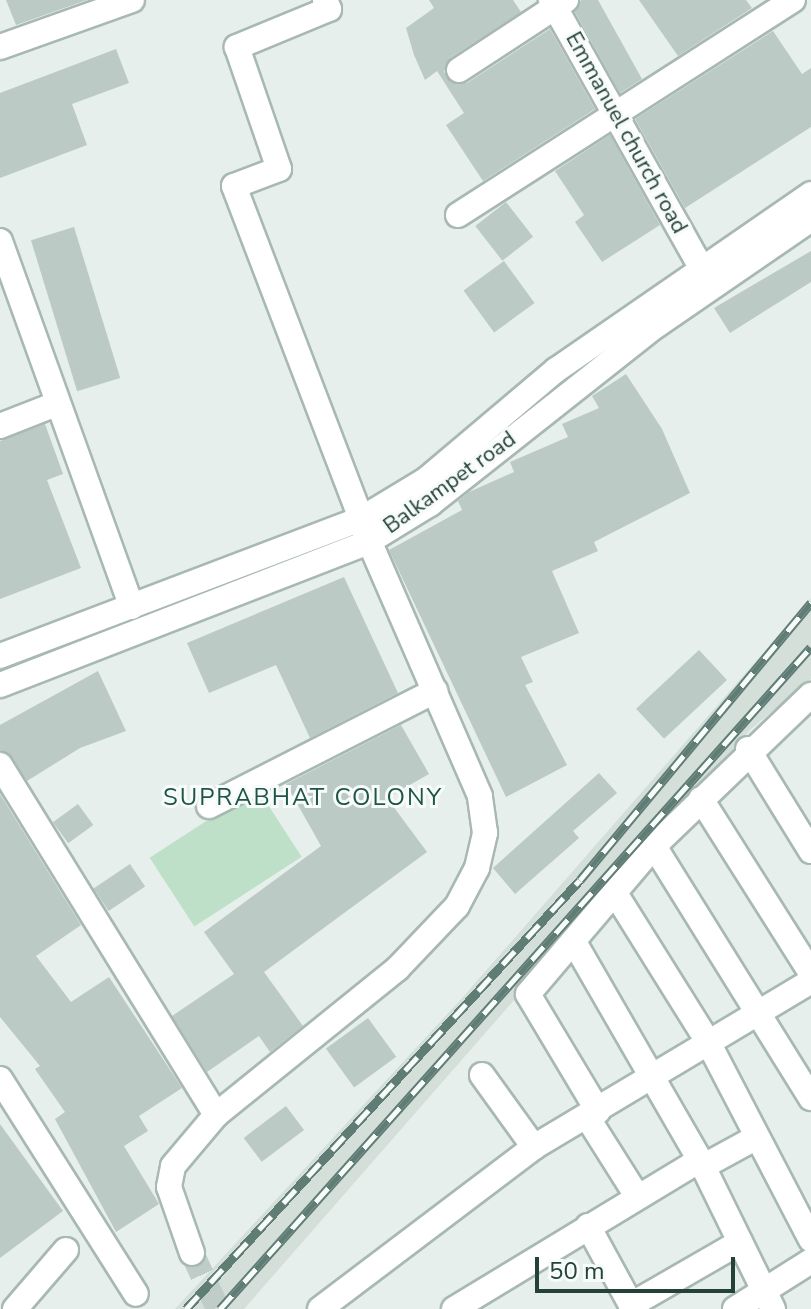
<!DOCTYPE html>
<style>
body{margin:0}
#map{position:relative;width:811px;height:1309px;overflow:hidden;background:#e6efeb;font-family:"Nunito Sans",sans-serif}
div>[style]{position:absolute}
.built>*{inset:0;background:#d4dfda}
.green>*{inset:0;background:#bfe0c8;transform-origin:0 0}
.building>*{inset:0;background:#bbcac4;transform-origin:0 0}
.secondary-tunnel>*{height:24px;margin-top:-12px;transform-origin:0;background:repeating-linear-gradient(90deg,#bfccc8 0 24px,transparent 0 36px)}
.roads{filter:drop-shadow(2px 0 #a8b8b2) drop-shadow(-2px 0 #a8b8b2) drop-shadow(0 2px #a8b8b2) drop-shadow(0 -2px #a8b8b2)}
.street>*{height:24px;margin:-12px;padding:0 12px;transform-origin:12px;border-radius:12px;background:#fff}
.secondary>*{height:24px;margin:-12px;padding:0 12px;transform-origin:12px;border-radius:12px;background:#fff}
.rail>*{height:9px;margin-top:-4.5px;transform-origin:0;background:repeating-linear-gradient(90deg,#f7fbf9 0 18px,#5f7d75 0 36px);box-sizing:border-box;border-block:2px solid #5f7d75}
span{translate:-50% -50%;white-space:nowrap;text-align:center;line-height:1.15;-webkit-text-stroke:6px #f7fbf9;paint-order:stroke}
.street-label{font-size:22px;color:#24423a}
.neighbourhood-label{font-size:24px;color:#1f5548;letter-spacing:2px}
.scale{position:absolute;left:535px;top:1257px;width:200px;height:36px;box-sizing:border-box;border:4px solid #24423a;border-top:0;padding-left:10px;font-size:24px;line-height:28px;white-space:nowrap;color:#24423a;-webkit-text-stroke:6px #f7fbf9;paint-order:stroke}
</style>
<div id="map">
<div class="built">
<i style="clip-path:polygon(811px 598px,811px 679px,751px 729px,244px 1309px,175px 1309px,463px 997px)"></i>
</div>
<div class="green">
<i style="left:257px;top:788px;width:82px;height:128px;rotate:57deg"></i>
</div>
<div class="building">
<i style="clip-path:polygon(6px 0,87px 0,16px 25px)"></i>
<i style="clip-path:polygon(429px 0,513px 0,521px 12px,450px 58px,444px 72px,452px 83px,467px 83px,550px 29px,595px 109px,483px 181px,446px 125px,464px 113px,437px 71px,425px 80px,414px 55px,406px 28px,434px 8px)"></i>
<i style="clip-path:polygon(581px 0,598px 0,642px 79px,620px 93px,575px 12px)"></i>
<i style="clip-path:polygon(639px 0,746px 0,752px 8px,678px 56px)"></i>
<i style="clip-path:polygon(773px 31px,802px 74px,811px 68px,811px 127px,685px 208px,635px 119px)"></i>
<i style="clip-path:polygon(116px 49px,129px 83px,72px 104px,87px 145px,0 178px,0 93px)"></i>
<i style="clip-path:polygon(610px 135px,660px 225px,602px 262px,575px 222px,584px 215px,555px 171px)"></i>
<i style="left:506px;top:202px;width:44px;height:39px;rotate:52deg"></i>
<i style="left:74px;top:227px;width:158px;height:45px;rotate:73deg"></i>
<i style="clip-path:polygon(811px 251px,811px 282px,730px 333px,714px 308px)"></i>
<i style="left:504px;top:261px;width:52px;height:50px;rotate:54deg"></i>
<i style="clip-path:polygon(626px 374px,662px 429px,690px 493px,594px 542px,598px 551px,552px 571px,579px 633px,521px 657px,533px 682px,525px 685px,567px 765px,506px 797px,389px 550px,462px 510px,458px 501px,469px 492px,514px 472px,510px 462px,568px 437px,562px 424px,599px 408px,592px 396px)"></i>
<i style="clip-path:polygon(45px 424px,63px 474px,47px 480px,81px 568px,0 599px,0 441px)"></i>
<i style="clip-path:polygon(344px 577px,398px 693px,310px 738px,276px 665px,209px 693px,187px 643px)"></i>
<i style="left:699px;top:650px;width:41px;height:86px;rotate:47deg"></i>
<i style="clip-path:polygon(98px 671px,126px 731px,80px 748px,27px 781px,12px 757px,0 750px,0 725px)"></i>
<i style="clip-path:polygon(401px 725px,429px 774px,387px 798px,427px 852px,264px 972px,303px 1026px,270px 1052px,259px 1036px,207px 1072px,172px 1016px,234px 974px,204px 932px,321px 846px,286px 784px)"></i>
<i style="clip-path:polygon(599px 773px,617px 793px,573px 831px,579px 838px,515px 894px,493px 868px)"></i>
<i style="clip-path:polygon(0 794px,81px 925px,36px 956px,71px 1002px,109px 977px,182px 1088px,139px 1116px,148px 1131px,124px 1146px,159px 1204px,116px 1232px,55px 1119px,65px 1112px,35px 1069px,40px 1066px,0 1017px)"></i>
<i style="left:78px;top:804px;width:26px;height:31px;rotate:54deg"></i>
<i style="left:130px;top:864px;width:27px;height:44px;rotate:56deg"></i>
<i style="left:368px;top:1018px;width:48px;height:52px;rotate:54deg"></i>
<i style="left:286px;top:1106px;width:30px;height:53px;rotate:53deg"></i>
<i style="clip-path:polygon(0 1124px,63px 1211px,0 1258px)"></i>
</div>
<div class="secondary-tunnel">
<i style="left:192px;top:1253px;width:62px;rotate:65.1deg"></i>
</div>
<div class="roads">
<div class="street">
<i style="left:325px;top:0;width:10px;rotate:66deg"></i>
<i style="left:329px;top:9px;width:100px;rotate:157.6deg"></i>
<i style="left:237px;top:47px;width:129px;rotate:71deg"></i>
<i style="left:279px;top:169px;width:48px;rotate:159.3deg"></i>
<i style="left:234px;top:186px;width:356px;rotate:69.1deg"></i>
<i style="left:551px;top:0;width:306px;rotate:60.7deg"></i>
<i style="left:0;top:47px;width:140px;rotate:-19.6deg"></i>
<i style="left:459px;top:70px;width:128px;rotate:-33.2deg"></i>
<i style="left:458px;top:215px;width:398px;rotate:-32.7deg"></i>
<i style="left:0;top:241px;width:389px;rotate:70.2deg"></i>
<i style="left:0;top:426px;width:60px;rotate:-21.4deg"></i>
<i style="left:748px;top:749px;width:120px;rotate:58.3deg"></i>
<i style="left:0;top:765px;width:411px;rotate:58.3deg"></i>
<i style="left:701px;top:799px;width:206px;rotate:57.7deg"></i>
<i style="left:209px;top:806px;width:254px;rotate:-27deg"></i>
<i style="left:654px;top:846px;width:297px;rotate:58.1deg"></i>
<i style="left:615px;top:893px;width:173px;rotate:58deg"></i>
<i style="left:707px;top:1040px;width:225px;rotate:62.5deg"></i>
<i style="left:574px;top:942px;width:252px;rotate:60deg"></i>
<i style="left:700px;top:1160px;width:166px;rotate:63.9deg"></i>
<i style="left:482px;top:1075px;width:89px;rotate:54.2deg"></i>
<i style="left:704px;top:1166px;width:60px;rotate:-28.7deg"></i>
<i style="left:637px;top:1196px;width:90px;rotate:-122.3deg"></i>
<i style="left:589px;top:1120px;width:13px;rotate:-45deg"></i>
<i style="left:598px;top:1111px;width:136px;rotate:-120.9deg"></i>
<i style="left:528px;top:994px;width:194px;rotate:-49.6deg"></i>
<i style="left:654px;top:846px;width:218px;rotate:-43.9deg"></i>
<i style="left:588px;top:1226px;width:90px;rotate:61.4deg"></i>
<i style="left:631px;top:1305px;width:126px;rotate:-30deg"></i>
<i style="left:15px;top:1309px;width:78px;rotate:-49.2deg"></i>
<i style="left:320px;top:1309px;width:268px;rotate:-37.1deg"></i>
<i style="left:534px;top:1147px;width:323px;rotate:-30.9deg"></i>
<i style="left:454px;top:1309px;width:288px;rotate:-31.2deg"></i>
<i style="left:735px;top:1309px;width:90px;rotate:-32.3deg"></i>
</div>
<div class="secondary">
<i style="left:0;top:656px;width:386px;rotate:-20.8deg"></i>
<i style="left:361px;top:519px;width:77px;rotate:-31.2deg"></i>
<i style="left:427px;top:479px;width:169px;rotate:-40.2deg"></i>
<i style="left:556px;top:370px;width:310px;rotate:-34.6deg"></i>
<i style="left:0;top:685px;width:395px;rotate:-21.2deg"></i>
<i style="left:368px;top:542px;width:73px;rotate:-31.5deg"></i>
<i style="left:430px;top:504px;width:289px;rotate:-38.3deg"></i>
<i style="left:657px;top:325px;width:187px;rotate:-34.5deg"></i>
<i style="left:0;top:1079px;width:254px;rotate:57.7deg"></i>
<i style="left:192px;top:1253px;width:70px;rotate:-109.2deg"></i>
<i style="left:169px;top:1187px;width:21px;rotate:-79deg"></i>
<i style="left:173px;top:1166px;width:67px;rotate:-49.9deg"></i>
<i style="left:216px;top:1115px;width:233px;rotate:-38.9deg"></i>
<i style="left:397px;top:969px;width:87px;rotate:-46.4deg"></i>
<i style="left:457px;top:906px;width:43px;rotate:-62.2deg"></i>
<i style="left:477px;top:868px;width:36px;rotate:-77deg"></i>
<i style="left:485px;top:833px;width:37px;rotate:-98deg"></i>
<i style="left:480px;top:796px;width:291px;rotate:-113.5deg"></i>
</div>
</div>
<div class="rail">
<i style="left:186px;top:1309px;width:582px;rotate:-47.44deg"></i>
<i style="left:580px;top:880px;width:361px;rotate:-50.2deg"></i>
<i style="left:220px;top:1309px;width:887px;rotate:-48.24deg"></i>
</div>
<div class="street-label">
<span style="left:626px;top:133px;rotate:61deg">Emmanuel church road</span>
<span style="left:450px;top:483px;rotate:-36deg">Balkampet road</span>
</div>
<div class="neighbourhood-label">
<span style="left:303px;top:798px">SUPRABHAT COLONY</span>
</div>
<div class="scale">50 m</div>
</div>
